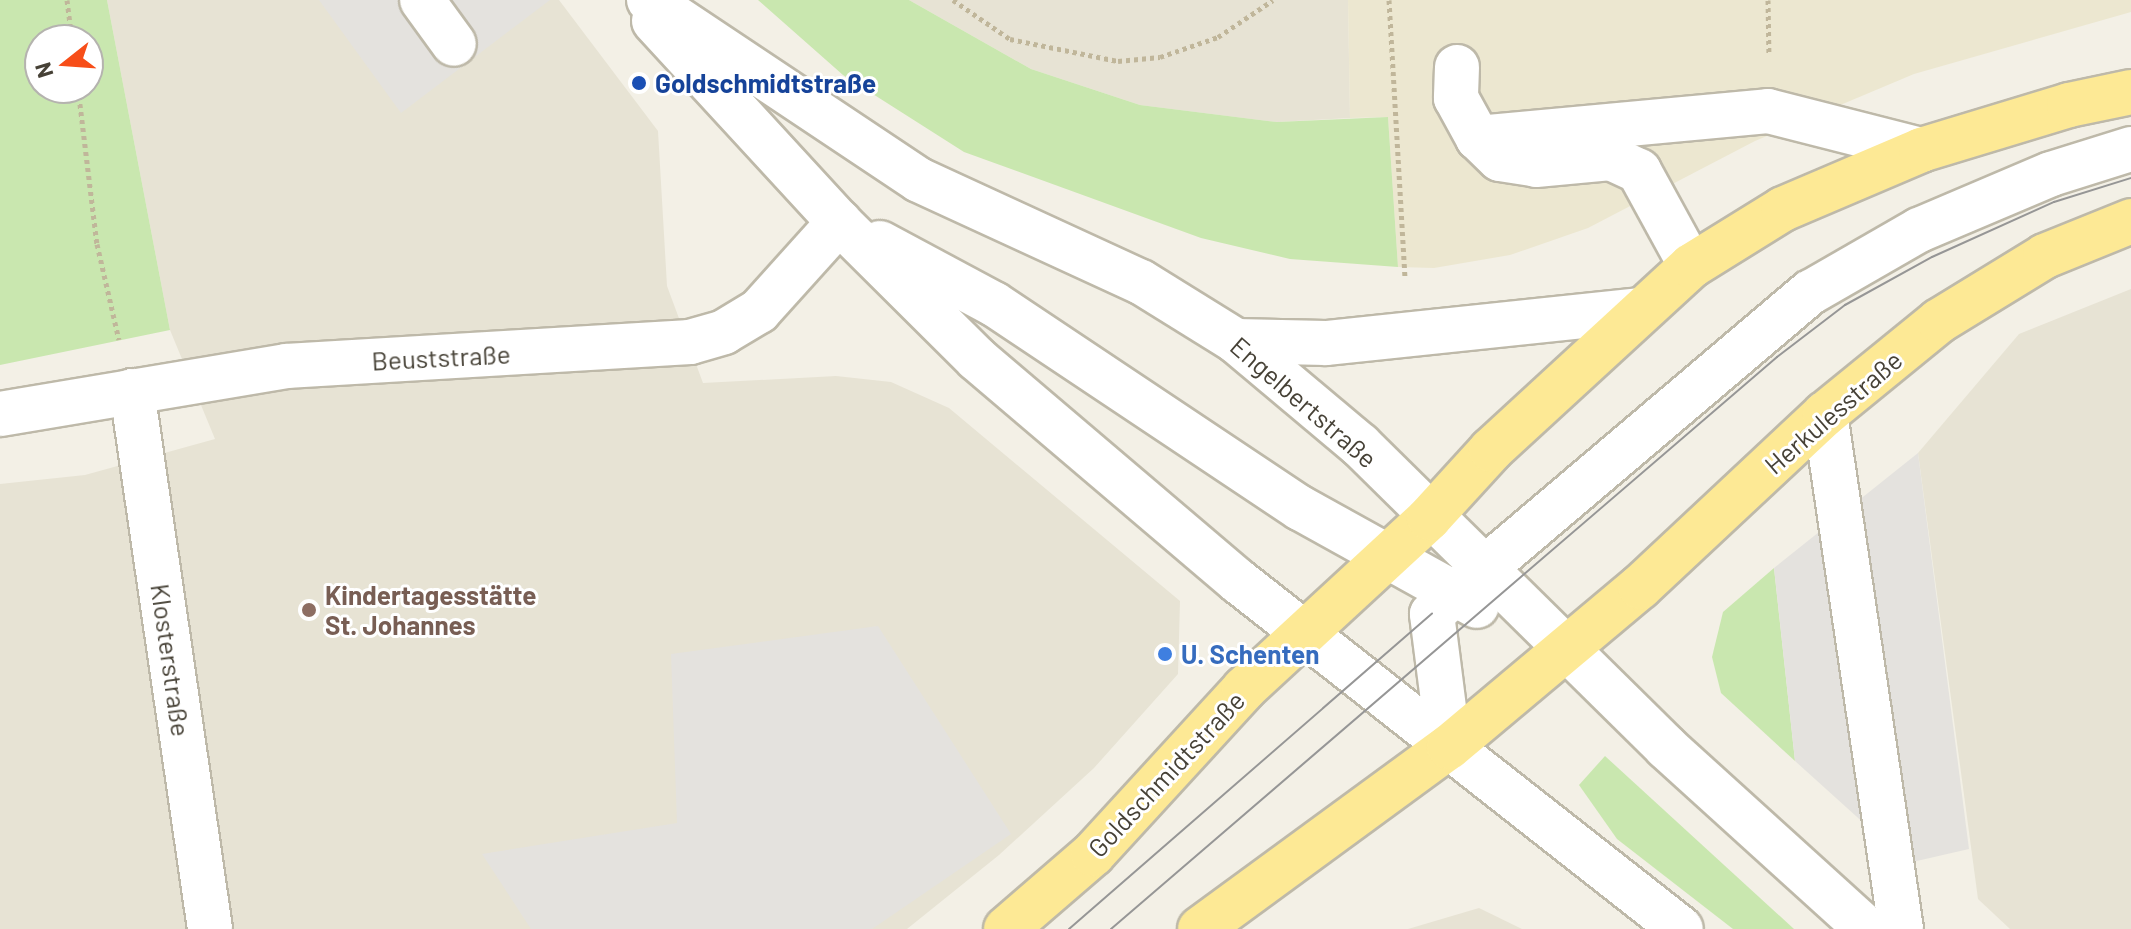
<!DOCTYPE html>
<meta charset="utf-8">
<style>
body{margin:0}
#map{position:relative;width:2131px;height:929px;overflow:hidden;background:#f3f0e6;font-family:Barlow,sans-serif}
div>[style]{position:absolute}
.residential>*{inset:0;background:#e7e3d4}
.education>*{inset:0;background:#ece7d0}
.green>*{inset:0;background:#c9e7af}
.parking>*{inset:0;background:#e4e2de}
.path>*{height:5px;margin-top:-2.5px;transform-origin:0;background:repeating-linear-gradient(90deg,#c0b69a 0 4px,transparent 0 8px)}
.roads{filter:drop-shadow(2px 0 #beb9a9) drop-shadow(-2px 0 #beb9a9) drop-shadow(0 2px #beb9a9) drop-shadow(0 -2px #beb9a9)}
.minor>*{height:44px;margin:-22px;padding:0 22px;transform-origin:22px;border-radius:22px;background:#fff}
.major>*{height:44px;margin:-22px;padding:0 22px;transform-origin:22px;border-radius:22px;background:#fde995}
.tram>*{height:2px;margin:-1px;padding:0 1px;transform-origin:1px;border-radius:1px;background:#969696}
.dots>*{width:22px;height:22px;translate:-50% -50%;box-sizing:border-box;border:4px solid #fff;border-radius:50%}
span{translate:-50% -50%;white-space:nowrap;text-align:center;line-height:1.15;-webkit-text-stroke:6px #fff;paint-order:stroke}
.transit-label{font-size:26px;color:#164399;font-weight:700}
.left{translate:0 -50%;text-align:left}
.street-label{font-size:26px;color:#464136}
.education-label{font-size:26px;color:#785e54;font-weight:700}
.shop-label{font-size:26px;color:#366cbe;font-weight:700}
.north{position:absolute;left:24px;top:24px;width:80px;height:80px;box-sizing:border-box;background:#fff;border:2px solid #b5b3af;border-radius:50%;rotate:253deg;font-size:22px;font-weight:700;line-height:32px;text-align:center;color:#464136}
.north::after{content:'';display:block;margin:auto;width:28px;height:36px;background:#f74e19;clip-path:polygon(50% 0,100% 100%,50% 72%,0 100%)}
</style>
<div id="map">
<div class="residential">
<i style="clip-path:polygon(107px 0,559px 0,658px 131px,667px 286px,703px 383px,836px 376px,891px 382px,949px 408px,1180px 601px,1178px 674px,1094px 768px,999px 855px,907px 929px,0 929px,0 484px,85px 475px,215px 439px,170px 330px)"></i>
<i style="clip-path:polygon(909px 0,1348px 0,1350px 118px,1277px 122px,1140px 105px,1031px 69px)"></i>
<i style="clip-path:polygon(2131px 289px,2131px 929px,2010px 929px,1978px 899px,1918px 453px,2019px 334px)"></i>
<i style="clip-path:polygon(1479px 908px,1522px 929px,1408px 929px)"></i>
</div>
<div class="education">
<i style="clip-path:polygon(1348px 0,2131px 0,2131px 12px,1914px 74px,1755px 141px,1588px 228px,1510px 255px,1434px 268px,1398px 267px,1388px 117px,1350px 118px)"></i>
</div>
<div class="green">
<i style="clip-path:polygon(evenodd,0 0,107px 0,170px 330px,0 365px,0 0,40px 40px,88px 40px,88px 88px,40px 88px,40px 40px)"></i>
<i style="clip-path:polygon(758px 0,909px 0,1031px 69px,1140px 105px,1277px 122px,1388px 117px,1398px 267px,1290px 259px,1201px 238px,964px 152px,843px 75px)"></i>
<i style="clip-path:polygon(1774px 568px,1795px 761px,1721px 693px,1712px 657px,1723px 612px)"></i>
<i style="clip-path:polygon(1605px 756px,1794px 929px,1733px 929px,1617px 839px,1579px 785px)"></i>
</div>
<div class="parking">
<i style="clip-path:polygon(319px 0,550px 0,401px 113px)"></i>
<i style="clip-path:polygon(1918px 453px,1969px 849px,1908px 863px,1795px 761px,1774px 568px)"></i>
<i style="clip-path:polygon(878px 626px,1011px 834px,872px 929px,531px 929px,482px 854px,677px 823px,671px 654px)"></i>
</div>
<div class="path">
<i style="left:67px;top:0;width:40px;rotate:82.9deg"></i>
<i style="left:953px;top:0;width:69px;rotate:34.4deg"></i>
<i style="left:1010px;top:39px;width:110px;rotate:11.5deg"></i>
<i style="left:1118px;top:61px;width:42px;rotate:-5.4deg"></i>
<i style="left:1160px;top:57px;width:61px;rotate:-19deg"></i>
<i style="left:1218px;top:37px;width:66px;rotate:-33.9deg"></i>
<i style="left:1389px;top:0;width:278px;rotate:86.7deg"></i>
<i style="left:1768px;top:0;width:55px;rotate:89deg"></i>
<i style="left:78px;top:88px;width:157px;rotate:83.1deg"></i>
<i style="left:97px;top:244px;width:98px;rotate:77.1deg"></i>
</div>
<div class="roads">
<div class="minor">
<i style="left:422px;top:0;width:54px;rotate:54deg"></i>
<i style="left:649px;top:0;width:324px;rotate:33.7deg"></i>
<i style="left:919px;top:180px;width:244px;rotate:24.7deg"></i>
<i style="left:1141px;top:282px;width:112px;rotate:31.8deg"></i>
<i style="left:1236px;top:341px;width:162px;rotate:40deg"></i>
<i style="left:1360px;top:445px;width:430px;rotate:44.6deg"></i>
<i style="left:1666px;top:747px;width:271px;rotate:42.2deg"></i>
<i style="left:654px;top:21px;width:273px;rotate:47.4deg"></i>
<i style="left:839px;top:222px;width:194px;rotate:44.8deg"></i>
<i style="left:977px;top:359px;width:343px;rotate:40.4deg"></i>
<i style="left:1238px;top:581px;width:563px;rotate:38.15deg"></i>
<i style="left:1457px;top:67px;width:31px;rotate:92deg"></i>
<i style="left:1456px;top:98px;width:46px;rotate:61.2deg"></i>
<i style="left:1478px;top:138px;width:30px;rotate:44deg"></i>
<i style="left:1500px;top:159px;width:36px;rotate:9deg"></i>
<i style="left:1536px;top:165px;width:75px;rotate:-5.3deg"></i>
<i style="left:1611px;top:158px;width:31px;rotate:25deg"></i>
<i style="left:1639px;top:171px;width:108px;rotate:61.3deg"></i>
<i style="left:1478px;top:138px;width:291px;rotate:-5.3deg"></i>
<i style="left:1768px;top:111px;width:158px;rotate:14.3deg"></i>
<i style="left:880px;top:243px;width:129px;rotate:28.2deg"></i>
<i style="left:994px;top:304px;width:368px;rotate:33.7deg"></i>
<i style="left:1300px;top:508px;width:202px;rotate:29deg"></i>
<i style="left:1236px;top:341px;width:90px;rotate:1.3deg"></i>
<i style="left:1326px;top:343px;width:317px;rotate:-6deg"></i>
<i style="left:132px;top:391px;width:544px;rotate:81.75deg"></i>
<i style="left:0;top:414px;width:290px;rotate:-9.5deg"></i>
<i style="left:286px;top:366px;width:405px;rotate:-3.4deg"></i>
<i style="left:690px;top:342px;width:35px;rotate:-16deg"></i>
<i style="left:724px;top:332px;width:41px;rotate:-31deg"></i>
<i style="left:759px;top:311px;width:120px;rotate:-48deg"></i>
<i style="left:1825px;top:414px;width:521px;rotate:81.61deg"></i>
<i style="left:1449px;top:747px;width:134px;rotate:-97.3deg"></i>
<i style="left:1432px;top:614px;width:27px;rotate:-42deg"></i>
<i style="left:1452px;top:596px;width:470px;rotate:-40.3deg"></i>
<i style="left:1811px;top:292px;width:125px;rotate:-29.9deg"></i>
<i style="left:1919px;top:230px;width:143px;rotate:-23deg"></i>
<i style="left:2051px;top:174px;width:84px;rotate:-17.4deg"></i>
</div>
<div class="major">
<i style="left:1006px;top:929px;width:115px;rotate:-40.8deg"></i>
<i style="left:1093px;top:854px;width:224px;rotate:-47.5deg"></i>
<i style="left:1244px;top:689px;width:252px;rotate:-42.7deg"></i>
<i style="left:1429px;top:518px;width:92px;rotate:-47.6deg"></i>
<i style="left:1491px;top:450px;width:272px;rotate:-42.6deg"></i>
<i style="left:1691px;top:266px;width:108px;rotate:-31.8deg"></i>
<i style="left:1783px;top:209px;width:150px;rotate:-23.1deg"></i>
<i style="left:1921px;top:150px;width:155px;rotate:-16.9deg"></i>
<i style="left:2069px;top:105px;width:63px;rotate:-11.8deg"></i>
<i style="left:1200px;top:929px;width:308px;rotate:-36.2deg"></i>
<i style="left:1449px;top:747px;width:249px;rotate:-40deg"></i>
<i style="left:1640px;top:587px;width:253px;rotate:-43.1deg"></i>
<i style="left:1825px;top:414px;width:147px;rotate:-39.2deg"></i>
<i style="left:1939px;top:321px;width:124px;rotate:-31.5deg"></i>
<i style="left:2045px;top:256px;width:93px;rotate:-22.1deg"></i>
</div>
</div>
<div class="tram">
<i style="left:1069px;top:929px;width:481px;rotate:-41deg"></i>
<i style="left:1111px;top:929px;width:878px;rotate:-40.66deg"></i>
<i style="left:1777px;top:357px;width:86px;rotate:-37.4deg"></i>
<i style="left:1845px;top:305px;width:99px;rotate:-28.9deg"></i>
<i style="left:1932px;top:257px;width:134px;rotate:-24.3deg"></i>
<i style="left:2054px;top:202px;width:81px;rotate:-17.3deg"></i>
</div>
<div class="dots">
<i style="left:639px;top:83px;background:#1a4fb4"></i>
<i style="left:309px;top:610px;background:#8d6e63"></i>
<i style="left:1165px;top:654px;background:#3f7fe0"></i>
</div>
<div class="transit-label">
<span class="left" style="left:655px;top:83px">Goldschmidtstraße</span>
</div>
<div class="street-label">
<span style="left:441px;top:357px;rotate:-3deg">Beuststraße</span>
<span style="left:1304px;top:402px;rotate:41deg">Engelbertstraße</span>
<span style="left:1833px;top:412px;rotate:-41deg">Herkulesstraße</span>
<span style="left:171px;top:660px;rotate:82deg">Klosterstraße</span>
<span style="left:1166px;top:774px;rotate:-47deg">Goldschmidtstraße</span>
</div>
<div class="education-label">
<span class="left" style="left:325px;top:610px">Kindertagesstätte<br>St. Johannes</span>
</div>
<div class="shop-label">
<span class="left" style="left:1181px;top:654px">U. Schenten</span>
</div>
<div class="north">N</div>
</div>
